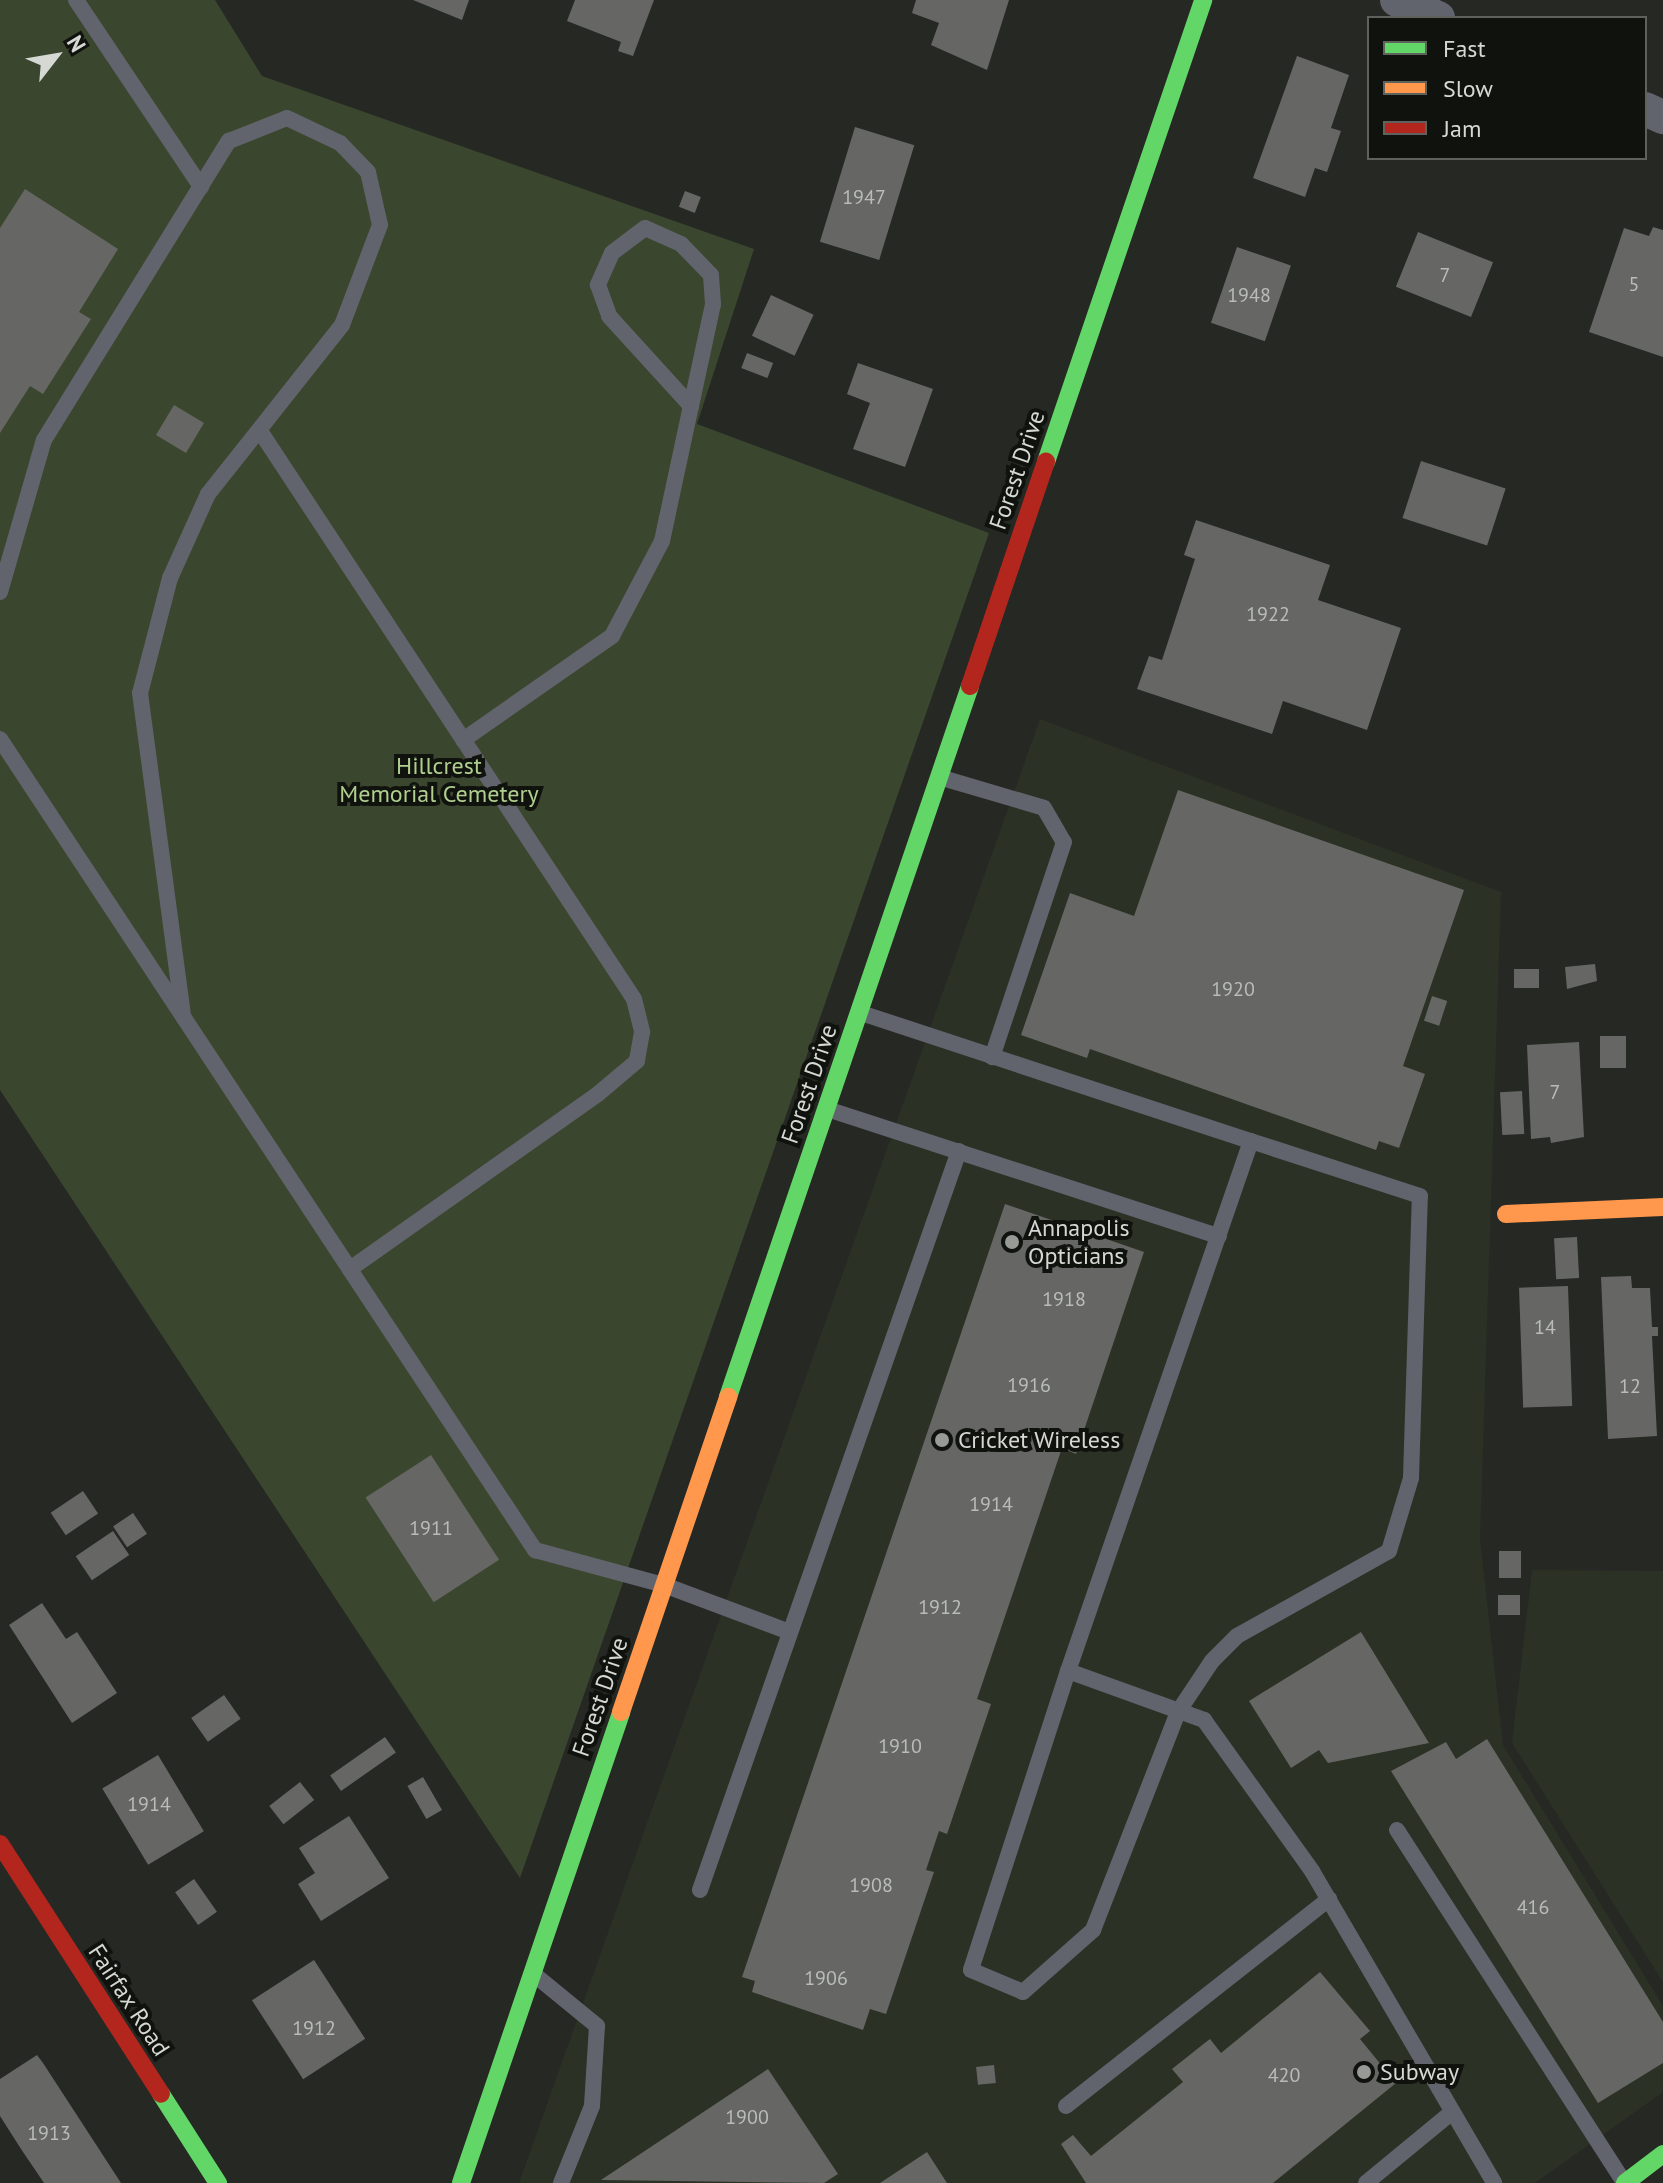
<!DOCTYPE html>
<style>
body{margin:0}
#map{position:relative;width:1663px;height:2183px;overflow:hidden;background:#262824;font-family:"PT Sans",sans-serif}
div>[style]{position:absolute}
.built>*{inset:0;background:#2b3125}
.green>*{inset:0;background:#3b462e}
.building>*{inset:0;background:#666764;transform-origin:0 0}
.lane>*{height:16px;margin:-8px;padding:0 8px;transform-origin:8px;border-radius:8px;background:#62646d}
.street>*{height:34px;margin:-17px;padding:0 17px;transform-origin:17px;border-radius:17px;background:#62646d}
.fast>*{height:18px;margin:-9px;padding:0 9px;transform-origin:9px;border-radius:9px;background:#63d668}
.slow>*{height:18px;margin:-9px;padding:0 9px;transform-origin:9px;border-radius:9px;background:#ff974d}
.jam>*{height:18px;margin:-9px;padding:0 9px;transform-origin:9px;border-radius:9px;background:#b3261e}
.dots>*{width:22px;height:22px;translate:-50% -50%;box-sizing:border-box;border:4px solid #10120e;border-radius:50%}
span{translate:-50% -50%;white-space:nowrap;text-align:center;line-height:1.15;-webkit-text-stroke:8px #10120e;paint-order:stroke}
.number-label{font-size:20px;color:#b9bcb7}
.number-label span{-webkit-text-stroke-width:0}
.street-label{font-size:24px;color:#d5d8d3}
.park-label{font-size:24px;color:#b0cf8f}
.poi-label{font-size:24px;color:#d5d8d3}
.left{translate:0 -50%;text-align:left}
.legend{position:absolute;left:1367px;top:16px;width:280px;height:144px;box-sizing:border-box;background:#10120e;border:2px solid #5f615d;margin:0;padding:10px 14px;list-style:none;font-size:24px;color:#d5d8d3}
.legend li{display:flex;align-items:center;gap:16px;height:40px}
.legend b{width:40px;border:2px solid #5f615d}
.north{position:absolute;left:16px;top:16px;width:80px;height:80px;-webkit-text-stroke:6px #10120e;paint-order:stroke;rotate:59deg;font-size:22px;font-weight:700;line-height:32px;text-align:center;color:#d5d8d3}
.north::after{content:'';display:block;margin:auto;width:28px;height:36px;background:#d5d8d3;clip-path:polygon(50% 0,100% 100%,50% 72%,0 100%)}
</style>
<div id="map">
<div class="built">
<i style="clip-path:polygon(1040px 719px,1501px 892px,1480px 1539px,1503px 1745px,1663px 2006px,1663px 2092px,1535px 2183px,519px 2183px)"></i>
<i style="clip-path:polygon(1532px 1570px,1663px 1571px,1663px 1982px,1512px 1743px)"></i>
</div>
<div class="green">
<i style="clip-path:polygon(0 0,215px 0,262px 76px,754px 249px,697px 424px,989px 533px,520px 1878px,0 1090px)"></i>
</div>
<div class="building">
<i style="clip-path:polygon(413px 0,469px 0,462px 20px)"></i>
<i style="clip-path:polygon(575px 0,654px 0,633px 56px,618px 51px,621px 42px,567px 21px)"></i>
<i style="clip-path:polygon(916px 0,1009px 0,987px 70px,931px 45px,939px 23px,912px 13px)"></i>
<i style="clip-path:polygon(1297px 56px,1349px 75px,1331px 128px,1341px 131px,1327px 172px,1315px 168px,1305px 197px,1253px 178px)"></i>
<i style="left:855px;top:127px;width:62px;height:120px;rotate:17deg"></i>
<i style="clip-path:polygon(25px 189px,118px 249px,79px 312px,91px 319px,43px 394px,30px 386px,0 433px,0 228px)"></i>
<i style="left:685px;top:191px;width:17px;height:17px;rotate:21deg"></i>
<i style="clip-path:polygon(1653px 227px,1663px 230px,1663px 357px,1589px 332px,1624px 228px,1649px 236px)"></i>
<i style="left:1418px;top:232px;width:81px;height:59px;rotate:22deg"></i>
<i style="left:1237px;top:247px;width:57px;height:80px;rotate:19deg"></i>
<i style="left:771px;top:295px;width:47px;height:45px;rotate:25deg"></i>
<i style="left:747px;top:353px;width:28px;height:16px;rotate:21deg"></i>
<i style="clip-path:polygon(858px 363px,933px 389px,905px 467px,853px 449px,870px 403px,847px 394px)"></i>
<i style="left:174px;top:405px;width:35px;height:35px;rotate:31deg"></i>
<i style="left:1421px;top:461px;width:89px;height:60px;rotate:18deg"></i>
<i style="clip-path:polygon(1196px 520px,1330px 565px,1318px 600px,1401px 628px,1367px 730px,1283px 701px,1272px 734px,1137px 689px,1149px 656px,1162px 660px,1195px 559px,1184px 555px)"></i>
<i style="clip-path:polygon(1178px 790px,1464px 890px,1403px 1066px,1425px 1074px,1399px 1148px,1379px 1141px,1376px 1150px,1090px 1049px,1087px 1058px,1021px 1035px,1070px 893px,1134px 916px)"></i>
<i style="clip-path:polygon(1595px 964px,1597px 981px,1567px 989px,1565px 967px)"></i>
<i style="left:1514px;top:969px;width:25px;height:19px"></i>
<i style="left:1432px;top:996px;width:16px;height:26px;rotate:18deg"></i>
<i style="left:1600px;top:1036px;width:26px;height:32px"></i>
<i style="clip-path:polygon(1579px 1042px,1584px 1137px,1551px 1143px,1550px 1137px,1531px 1139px,1527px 1045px)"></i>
<i style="left:1522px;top:1091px;width:43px;height:22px;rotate:87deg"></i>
<i style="clip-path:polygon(1005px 1204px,1144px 1252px,1076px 1454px,1062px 1448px,977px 1699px,991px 1704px,947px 1834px,939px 1831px,926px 1870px,934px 1872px,886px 2014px,870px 2009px,863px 2030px,752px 1992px,755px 1981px,742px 1977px)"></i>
<i style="left:1577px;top:1237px;width:41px;height:23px;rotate:87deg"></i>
<i style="clip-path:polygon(1631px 1276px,1632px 1288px,1650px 1288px,1652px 1327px,1658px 1327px,1658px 1336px,1652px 1336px,1657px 1436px,1608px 1439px,1601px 1277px)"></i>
<i style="left:1568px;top:1286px;width:120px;height:49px;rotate:88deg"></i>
<i style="left:431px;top:1455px;width:125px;height:78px;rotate:57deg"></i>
<i style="left:83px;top:1491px;width:27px;height:39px;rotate:56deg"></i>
<i style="left:133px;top:1513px;width:25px;height:24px;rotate:56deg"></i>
<i style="left:113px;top:1531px;width:29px;height:45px;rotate:56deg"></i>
<i style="left:1499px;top:1551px;width:22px;height:27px"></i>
<i style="left:1498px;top:1595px;width:22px;height:20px"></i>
<i style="clip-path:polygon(42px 1603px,66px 1639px,77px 1632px,117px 1693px,72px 1723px,9px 1625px)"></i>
<i style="clip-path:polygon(1361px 1632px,1429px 1743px,1328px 1763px,1319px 1750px,1291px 1768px,1249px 1701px)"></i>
<i style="left:224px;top:1695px;width:29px;height:40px;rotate:55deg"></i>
<i style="left:385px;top:1737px;width:19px;height:67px;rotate:55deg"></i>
<i style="clip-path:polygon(1487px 1739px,1663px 2022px,1663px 2063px,1598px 2103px,1391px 1771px,1446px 1742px,1456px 1759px)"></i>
<i style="left:158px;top:1755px;width:89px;height:65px;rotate:59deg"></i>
<i style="left:423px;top:1777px;width:38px;height:18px;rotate:60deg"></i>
<i style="left:300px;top:1782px;width:23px;height:39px;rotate:52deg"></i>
<i style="clip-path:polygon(349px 1816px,389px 1878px,321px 1921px,298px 1884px,315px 1873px,299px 1848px)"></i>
<i style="left:194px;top:1879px;width:40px;height:23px;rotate:55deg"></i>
<i style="left:314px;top:1960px;width:94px;height:74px;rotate:57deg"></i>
<i style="clip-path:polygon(1320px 1972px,1370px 2031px,1360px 2039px,1396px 2083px,1273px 2183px,1086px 2183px,1061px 2144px,1073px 2135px,1091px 2156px,1183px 2082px,1172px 2069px,1206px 2042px,1210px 2039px,1221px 2053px)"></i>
<i style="clip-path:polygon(37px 2055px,43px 2063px,121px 2183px,44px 2183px,21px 2149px,0 2116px,0 2079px)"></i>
<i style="left:994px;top:2065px;width:18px;height:18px;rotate:84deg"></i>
<i style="clip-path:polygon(768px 2069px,838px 2174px,824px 2183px,601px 2180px)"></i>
<i style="clip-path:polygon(927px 2152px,947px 2183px,880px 2183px)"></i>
</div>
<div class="lane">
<i style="left:76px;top:0;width:225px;rotate:56.2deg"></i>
<i style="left:260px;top:431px;width:680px;rotate:56.64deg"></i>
<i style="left:634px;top:999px;width:34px;rotate:76deg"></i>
<i style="left:642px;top:1032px;width:29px;rotate:100deg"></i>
<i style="left:637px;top:1061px;width:51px;rotate:139.8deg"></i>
<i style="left:598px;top:1094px;width:304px;rotate:144.8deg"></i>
<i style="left:0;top:592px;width:158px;rotate:-73.9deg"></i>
<i style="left:44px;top:440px;width:352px;rotate:-58.3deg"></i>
<i style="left:229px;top:141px;width:62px;rotate:-21.6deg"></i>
<i style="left:287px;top:118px;width:59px;rotate:25.3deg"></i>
<i style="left:340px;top:143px;width:40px;rotate:46deg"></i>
<i style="left:368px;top:172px;width:54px;rotate:77.2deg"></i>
<i style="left:380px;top:225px;width:107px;rotate:110.8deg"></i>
<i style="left:342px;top:325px;width:216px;rotate:128.4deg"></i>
<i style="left:208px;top:494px;width:92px;rotate:114.3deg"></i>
<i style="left:170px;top:578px;width:119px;rotate:104.6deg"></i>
<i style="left:140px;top:693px;width:327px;rotate:82.4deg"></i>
<i style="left:0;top:739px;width:972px;rotate:56.59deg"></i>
<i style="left:535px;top:1550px;width:134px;rotate:15.2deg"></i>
<i style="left:664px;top:1585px;width:134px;rotate:20.5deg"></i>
<i style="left:463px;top:740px;width:182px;rotate:-34.9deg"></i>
<i style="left:612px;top:636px;width:107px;rotate:-62.2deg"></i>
<i style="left:662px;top:541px;width:138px;rotate:-77.9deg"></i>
<i style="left:691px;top:406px;width:104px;rotate:-77.8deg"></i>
<i style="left:713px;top:304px;width:29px;rotate:-94deg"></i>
<i style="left:711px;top:275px;width:43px;rotate:-134.1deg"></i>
<i style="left:681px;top:244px;width:39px;rotate:-156deg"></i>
<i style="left:645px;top:228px;width:41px;rotate:142.9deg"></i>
<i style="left:612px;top:253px;width:35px;rotate:114deg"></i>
<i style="left:598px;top:285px;width:33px;rotate:70deg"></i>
<i style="left:609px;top:316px;width:122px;rotate:47.7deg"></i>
<i style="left:939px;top:777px;width:109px;rotate:16.4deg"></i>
<i style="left:1044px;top:808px;width:39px;rotate:60deg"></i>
<i style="left:1064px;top:842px;width:227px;rotate:108.5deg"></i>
<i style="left:861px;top:1013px;width:410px;rotate:18.2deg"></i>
<i style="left:1251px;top:1141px;width:561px;rotate:109.05deg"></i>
<i style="left:1068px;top:1671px;width:145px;rotate:19.8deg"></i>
<i style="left:1204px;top:1720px;width:186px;rotate:54.4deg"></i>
<i style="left:1312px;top:1871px;width:361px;rotate:59.7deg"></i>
<i style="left:827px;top:1109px;width:412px;rotate:18deg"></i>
<i style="left:1068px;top:1671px;width:314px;rotate:108deg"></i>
<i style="left:971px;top:1970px;width:56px;rotate:22.9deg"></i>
<i style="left:1023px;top:1992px;width:94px;rotate:-41.5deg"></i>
<i style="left:1093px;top:1930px;width:234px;rotate:-68.7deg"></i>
<i style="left:1178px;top:1712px;width:61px;rotate:-56.3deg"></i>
<i style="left:1212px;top:1661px;width:35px;rotate:-45deg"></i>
<i style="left:1237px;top:1636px;width:174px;rotate:-29.2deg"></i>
<i style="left:1389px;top:1551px;width:76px;rotate:-73.2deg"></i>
<i style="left:1411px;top:1478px;width:282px;rotate:-88.2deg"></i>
<i style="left:1420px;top:1196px;width:178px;rotate:-162deg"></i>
<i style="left:1397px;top:1830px;width:419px;rotate:57.2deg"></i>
<i style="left:700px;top:1890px;width:783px;rotate:-70.69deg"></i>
<i style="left:536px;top:1976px;width:79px;rotate:39.3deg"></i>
<i style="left:597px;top:2026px;width:80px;rotate:93.6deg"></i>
<i style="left:592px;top:2106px;width:83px;rotate:111.9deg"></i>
<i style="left:1066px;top:2106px;width:335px;rotate:-38.2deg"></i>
<i style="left:1366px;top:2183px;width:112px;rotate:-39.5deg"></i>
</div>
<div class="street">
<i style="left:1397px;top:0;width:45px;rotate:23.7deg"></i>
<i style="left:1645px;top:109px;width:20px;rotate:24deg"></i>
</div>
<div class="fast">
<i style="left:1046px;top:462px;width:488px;rotate:-71.2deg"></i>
<i style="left:728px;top:1397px;width:751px;rotate:-71.2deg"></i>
<i style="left:161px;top:2094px;width:106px;rotate:57.4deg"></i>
<i style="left:461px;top:2183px;width:497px;rotate:-71.2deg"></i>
<i style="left:1625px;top:2183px;width:48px;rotate:-37.3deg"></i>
</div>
<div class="slow">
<i style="left:1506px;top:1214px;width:157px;rotate:-2.6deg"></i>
<i style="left:621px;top:1712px;width:333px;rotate:-71.2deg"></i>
</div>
<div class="jam">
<i style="left:970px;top:686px;width:237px;rotate:-71.3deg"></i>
<i style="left:0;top:1844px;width:297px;rotate:57.2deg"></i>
</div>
<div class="dots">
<i style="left:1012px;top:1242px;background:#989a96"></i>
<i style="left:942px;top:1440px;background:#989a96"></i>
<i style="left:1364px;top:2072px;background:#989a96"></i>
</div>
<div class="number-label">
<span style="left:864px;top:197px">1947</span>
<span style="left:1445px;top:275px">7</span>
<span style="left:1634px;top:284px">5</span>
<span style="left:1249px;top:295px">1948</span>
<span style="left:1268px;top:614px">1922</span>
<span style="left:1233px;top:989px">1920</span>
<span style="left:1555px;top:1092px">7</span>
<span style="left:1064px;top:1299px">1918</span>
<span style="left:1545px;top:1327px">14</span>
<span style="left:1029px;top:1385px">1916</span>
<span style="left:1630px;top:1386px">12</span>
<span style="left:991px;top:1504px">1914</span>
<span style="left:431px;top:1528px">1911</span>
<span style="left:940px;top:1607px">1912</span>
<span style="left:900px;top:1746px">1910</span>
<span style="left:149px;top:1804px">1914</span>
<span style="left:871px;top:1885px">1908</span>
<span style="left:1533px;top:1907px">416</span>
<span style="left:826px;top:1978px">1906</span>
<span style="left:314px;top:2028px">1912</span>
<span style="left:1284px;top:2075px">420</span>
<span style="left:747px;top:2117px">1900</span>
<span style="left:49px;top:2133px">1913</span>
</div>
<div class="street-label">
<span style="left:1017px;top:470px;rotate:-71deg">Forest Drive</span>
<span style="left:809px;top:1084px;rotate:-71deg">Forest Drive</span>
<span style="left:600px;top:1697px;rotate:-71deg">Forest Drive</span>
<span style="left:129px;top:2000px;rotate:57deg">Fairfax Road</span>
</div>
<div class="park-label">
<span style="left:439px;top:780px">Hillcrest<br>Memorial Cemetery</span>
</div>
<div class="poi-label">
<span class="left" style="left:1028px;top:1242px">Annapolis<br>Opticians</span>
<span class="left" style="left:958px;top:1440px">Cricket Wireless</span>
<span class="left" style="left:1380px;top:2072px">Subway</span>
</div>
<ul class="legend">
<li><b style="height:10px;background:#63d668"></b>Fast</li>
<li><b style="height:10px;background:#ff974d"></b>Slow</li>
<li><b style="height:10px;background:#b3261e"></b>Jam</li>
</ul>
<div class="north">N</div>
</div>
